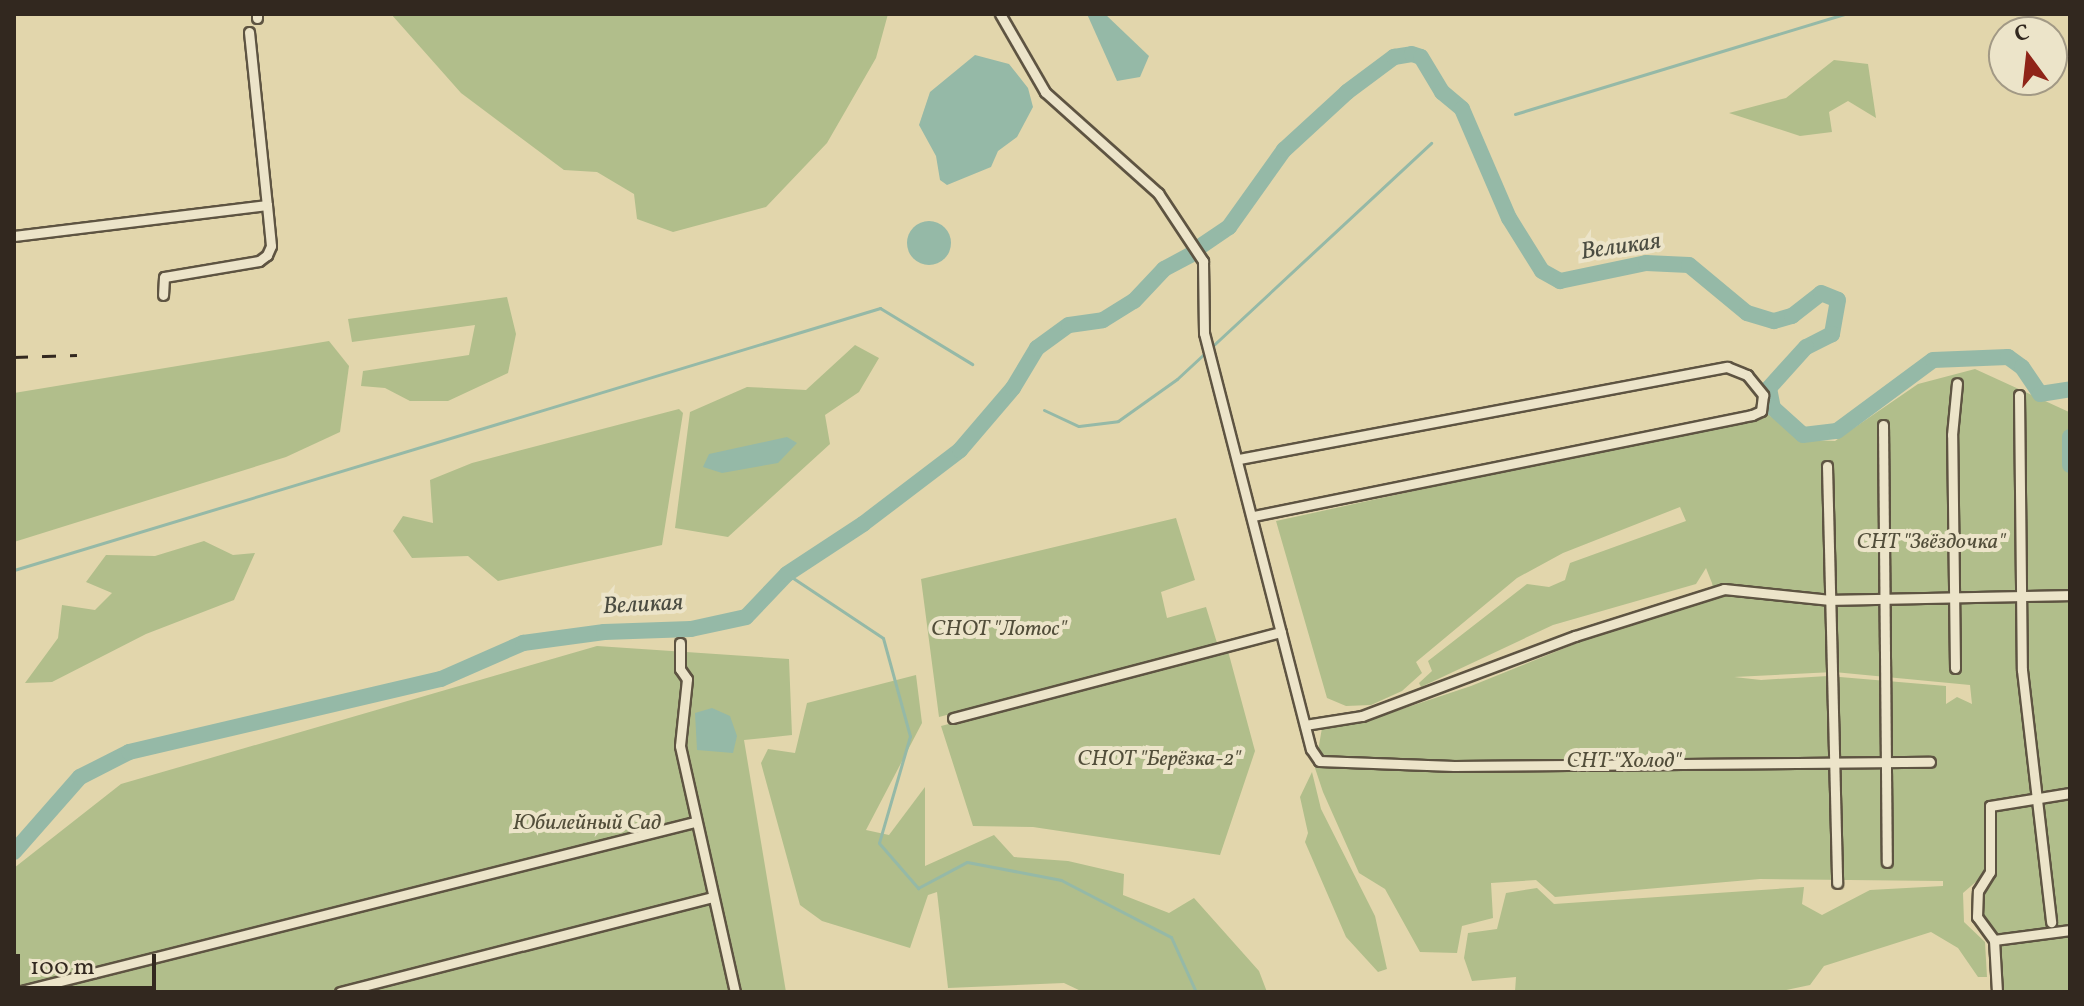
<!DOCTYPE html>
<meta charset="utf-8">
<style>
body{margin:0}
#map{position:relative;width:2084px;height:1006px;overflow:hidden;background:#e2d6ac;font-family:Vollkorn,serif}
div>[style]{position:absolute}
.green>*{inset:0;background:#b1be8b}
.water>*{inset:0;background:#95b9a7}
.round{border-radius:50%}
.stream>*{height:3px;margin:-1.5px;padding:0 1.5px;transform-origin:1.5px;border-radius:1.5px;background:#95b9a7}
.river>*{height:16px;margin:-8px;padding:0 8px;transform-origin:8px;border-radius:8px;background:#95b9a7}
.roads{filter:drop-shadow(2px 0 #5e5442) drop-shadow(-2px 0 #5e5442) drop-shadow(0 2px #5e5442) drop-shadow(0 -2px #5e5442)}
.street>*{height:9px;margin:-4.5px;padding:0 4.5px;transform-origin:4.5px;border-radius:4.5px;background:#ece4c9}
.rail>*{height:3px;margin-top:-1.5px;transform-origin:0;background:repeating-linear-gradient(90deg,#32281f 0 14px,transparent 0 28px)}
span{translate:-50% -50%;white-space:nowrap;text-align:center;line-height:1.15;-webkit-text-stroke:8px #ece4c9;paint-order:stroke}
.park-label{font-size:22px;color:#524e3a;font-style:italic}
.water-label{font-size:24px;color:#4b4c41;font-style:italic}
.frame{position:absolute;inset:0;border:16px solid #32281f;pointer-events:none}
.north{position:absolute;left:1988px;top:16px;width:80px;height:80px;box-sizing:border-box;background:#ece4c9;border:2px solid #a29985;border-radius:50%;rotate:345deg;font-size:22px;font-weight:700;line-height:32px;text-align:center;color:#32281f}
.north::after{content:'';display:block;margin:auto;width:28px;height:36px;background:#8f2418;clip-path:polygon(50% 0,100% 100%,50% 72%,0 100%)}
.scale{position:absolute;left:16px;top:954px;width:140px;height:36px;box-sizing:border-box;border:4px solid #32281f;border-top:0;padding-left:10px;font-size:24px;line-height:28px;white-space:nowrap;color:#32281f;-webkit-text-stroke:6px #ece4c9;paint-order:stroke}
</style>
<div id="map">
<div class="green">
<i style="clip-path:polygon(391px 14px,888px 14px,876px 58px,827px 143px,766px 207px,673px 232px,637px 219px,634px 194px,597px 172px,564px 170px,461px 93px)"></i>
<i style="clip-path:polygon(1834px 60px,1868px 64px,1876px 118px,1848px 101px,1829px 112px,1832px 132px,1800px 136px,1729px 113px,1786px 98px)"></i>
<i style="clip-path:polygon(507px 297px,516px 334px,508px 373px,448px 401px,410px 401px,385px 388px,361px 386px,363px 371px,469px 355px,475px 325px,352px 342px,348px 319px)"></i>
<i style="clip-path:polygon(329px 341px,349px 366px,340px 432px,286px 457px,14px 542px,14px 393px)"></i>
<i style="clip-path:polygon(855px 345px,879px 358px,859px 392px,825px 415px,830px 444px,728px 537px,675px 528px,690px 412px,747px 387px,806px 390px)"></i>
<i style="clip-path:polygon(evenodd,1975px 369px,2069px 412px,2070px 992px,2002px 992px,1996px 933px,1982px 919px,1982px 887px,1992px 882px,1988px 842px,1986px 873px,1963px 893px,1964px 922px,1985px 942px,1987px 977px,1978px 977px,1958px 948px,1931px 932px,1824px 966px,1810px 985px,1777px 992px,1515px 992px,1516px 977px,1472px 981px,1464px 958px,1468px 933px,1497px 929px,1506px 893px,1537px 888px,1554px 904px,1804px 887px,1802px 904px,1822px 915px,1870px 890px,1943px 886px,1943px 881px,1760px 879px,1555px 897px,1536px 880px,1491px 883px,1493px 918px,1462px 926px,1457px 953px,1420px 952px,1385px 889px,1359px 873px,1323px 792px,1315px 768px,1322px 728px,1366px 721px,1471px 686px,1659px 610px,1714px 593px,1712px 583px,1706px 568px,1696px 584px,1553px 625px,1421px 687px,1419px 683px,1432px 671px,1428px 661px,1527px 584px,1549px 587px,1565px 580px,1570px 563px,1686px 521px,1680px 507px,1563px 553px,1517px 578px,1416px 662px,1422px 673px,1402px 691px,1371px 705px,1346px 706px,1327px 698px,1276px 521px,1767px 414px,1807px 440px,1835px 441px,1918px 384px,1975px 369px,1834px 672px,1970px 685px,1972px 704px,1957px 697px,1946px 704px,1946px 686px,1828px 676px,1761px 680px,1734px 677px,1834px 672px)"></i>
<i style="clip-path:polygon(679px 409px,683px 413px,662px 545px,498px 581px,468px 556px,412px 558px,393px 531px,403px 516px,433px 523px,430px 480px,472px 463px)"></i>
<i style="clip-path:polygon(1176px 518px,1195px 580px,1161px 592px,1167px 618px,1206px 607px,1217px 643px,939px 717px,921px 579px)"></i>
<i style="clip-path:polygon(204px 541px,233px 555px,255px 553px,234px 600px,146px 634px,52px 682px,25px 683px,58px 638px,62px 605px,95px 610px,112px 593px,86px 582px,106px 555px,155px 556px)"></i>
<i style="clip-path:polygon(597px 646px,789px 659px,792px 735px,744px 740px,786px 992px,14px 992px,14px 868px,121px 784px)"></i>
<i style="clip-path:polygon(1228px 651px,1255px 751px,1220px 855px,1033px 827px,973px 826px,941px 726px)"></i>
<i style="clip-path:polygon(916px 675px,922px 723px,866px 830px,889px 835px,925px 787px,925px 866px,994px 835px,1014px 857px,1068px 861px,1124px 874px,1123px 895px,1169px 913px,1194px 898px,1259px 971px,1267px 992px,1083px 992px,1064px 983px,948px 988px,937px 892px,928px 895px,910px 948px,822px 921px,800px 905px,761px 763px,768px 749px,795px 753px,807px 703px)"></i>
<i style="clip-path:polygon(1312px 772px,1321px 809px,1375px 916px,1387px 969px,1378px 972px,1346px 937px,1305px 842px,1308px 833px,1300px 797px)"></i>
</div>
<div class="water">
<i style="clip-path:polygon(1087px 14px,1105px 14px,1149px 56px,1140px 77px,1117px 81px)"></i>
<i style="clip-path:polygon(975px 55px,1009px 64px,1028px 88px,1033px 107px,1017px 137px,998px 151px,991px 167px,947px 185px,940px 180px,936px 156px,919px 125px,930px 92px)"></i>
<i class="round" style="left:907px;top:221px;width:44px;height:44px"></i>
<i style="clip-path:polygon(787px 437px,797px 443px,778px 463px,722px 473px,703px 467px,709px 454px)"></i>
<i style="clip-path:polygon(712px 708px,730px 716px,737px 736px,733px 753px,697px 750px,695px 713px)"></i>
</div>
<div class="stream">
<i style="left:1515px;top:114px;width:345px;rotate:-16.9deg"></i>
<i style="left:1044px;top:410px;width:38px;rotate:25deg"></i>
<i style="left:1079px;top:426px;width:39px;rotate:-7deg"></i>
<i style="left:1118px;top:421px;width:72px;rotate:-35.4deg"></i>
<i style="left:1177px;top:379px;width:347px;rotate:-42.9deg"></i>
<i style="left:14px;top:570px;width:905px;rotate:-16.83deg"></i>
<i style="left:880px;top:308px;width:108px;rotate:31.3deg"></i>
<i style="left:787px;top:574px;width:115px;rotate:33.7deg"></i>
<i style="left:883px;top:638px;width:102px;rotate:74.6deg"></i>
<i style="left:910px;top:736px;width:111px;rotate:106.2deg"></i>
<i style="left:879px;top:843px;width:60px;rotate:49.1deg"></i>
<i style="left:918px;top:888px;width:55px;rotate:-28deg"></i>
<i style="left:967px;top:862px;width:96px;rotate:10.8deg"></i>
<i style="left:1061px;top:880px;width:124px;rotate:27.4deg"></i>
<i style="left:1171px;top:937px;width:60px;rotate:65.6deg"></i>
</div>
<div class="river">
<i style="left:1201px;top:246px;width:34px;rotate:-34deg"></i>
<i style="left:1229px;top:227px;width:95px;rotate:-54.5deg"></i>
<i style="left:1284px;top:150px;width:86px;rotate:-42.6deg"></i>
<i style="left:1347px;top:92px;width:59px;rotate:-36.7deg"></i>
<i style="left:1394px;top:57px;width:18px;rotate:-9deg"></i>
<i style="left:1412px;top:54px;width:9px;rotate:18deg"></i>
<i style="left:1421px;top:57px;width:41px;rotate:59deg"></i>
<i style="left:1442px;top:92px;width:26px;rotate:40deg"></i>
<i style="left:1462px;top:109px;width:119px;rotate:66.7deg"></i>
<i style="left:1509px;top:218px;width:62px;rotate:58.1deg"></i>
<i style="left:1542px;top:271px;width:21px;rotate:29deg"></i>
<i style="left:1560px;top:281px;width:88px;rotate:-11.8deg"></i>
<i style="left:1646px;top:263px;width:43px;rotate:2.7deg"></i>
<i style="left:1689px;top:265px;width:75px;rotate:39.6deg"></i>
<i style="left:1747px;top:313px;width:28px;rotate:17deg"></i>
<i style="left:1774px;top:321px;width:19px;rotate:-16deg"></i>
<i style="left:1792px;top:316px;width:37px;rotate:-38deg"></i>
<i style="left:1821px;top:293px;width:18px;rotate:22deg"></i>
<i style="left:1838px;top:300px;width:35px;rotate:100deg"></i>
<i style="left:1832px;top:334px;width:29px;rotate:153deg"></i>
<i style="left:1806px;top:347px;width:55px;rotate:132.1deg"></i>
<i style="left:1769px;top:388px;width:20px;rotate:79deg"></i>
<i style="left:1773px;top:408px;width:40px;rotate:42deg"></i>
<i style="left:1803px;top:435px;width:34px;rotate:-7deg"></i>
<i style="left:1837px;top:431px;width:119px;rotate:-36.5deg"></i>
<i style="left:1933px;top:360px;width:75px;rotate:-2.3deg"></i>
<i style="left:2008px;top:357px;width:17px;rotate:36deg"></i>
<i style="left:2022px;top:367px;width:32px;rotate:56deg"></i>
<i style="left:2040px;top:394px;width:30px;rotate:-9deg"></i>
<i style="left:2070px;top:437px;width:28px;rotate:90deg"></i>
<i style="left:14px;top:852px;width:100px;rotate:-48.7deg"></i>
<i style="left:80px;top:777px;width:55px;rotate:-27deg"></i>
<i style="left:129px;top:752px;width:320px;rotate:-13.2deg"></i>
<i style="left:441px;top:679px;width:90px;rotate:-23.7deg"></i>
<i style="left:523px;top:643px;width:82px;rotate:-7.7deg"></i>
<i style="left:604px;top:632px;width:87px;rotate:-2deg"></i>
<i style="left:691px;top:629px;width:56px;rotate:-12.3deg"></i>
<i style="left:746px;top:617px;width:59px;rotate:-46.4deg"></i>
<i style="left:787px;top:574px;width:91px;rotate:-33.3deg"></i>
<i style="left:863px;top:524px;width:122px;rotate:-37.3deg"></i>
<i style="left:960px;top:450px;width:82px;rotate:-49.5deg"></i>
<i style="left:1013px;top:388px;width:47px;rotate:-59deg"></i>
<i style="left:1037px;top:348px;width:39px;rotate:-36deg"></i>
<i style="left:1069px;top:325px;width:34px;rotate:-8deg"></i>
<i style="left:1103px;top:320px;width:36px;rotate:-32deg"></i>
<i style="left:1134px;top:301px;width:44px;rotate:-46.8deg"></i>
<i style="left:1164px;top:269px;width:30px;rotate:-28deg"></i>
</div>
<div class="roads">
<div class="street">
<i style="left:257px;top:14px;width:4px;rotate:90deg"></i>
<i style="left:1000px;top:14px;width:90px;rotate:60deg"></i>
<i style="left:1045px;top:92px;width:152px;rotate:41.8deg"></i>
<i style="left:1158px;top:193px;width:82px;rotate:56.5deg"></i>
<i style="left:1203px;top:261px;width:72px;rotate:89.2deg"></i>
<i style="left:1204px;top:333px;width:430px;rotate:75.6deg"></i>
<i style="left:1311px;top:749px;width:14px;rotate:56deg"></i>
<i style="left:1319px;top:761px;width:135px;rotate:2.1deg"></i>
<i style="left:1454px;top:766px;width:476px;rotate:-0.5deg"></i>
<i style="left:249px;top:32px;width:174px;rotate:84.1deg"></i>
<i style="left:14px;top:236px;width:255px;rotate:-7deg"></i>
<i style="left:267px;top:205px;width:41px;rotate:84.4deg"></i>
<i style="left:271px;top:246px;width:10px;rotate:114deg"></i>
<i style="left:267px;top:255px;width:10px;rotate:143deg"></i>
<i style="left:259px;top:261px;width:96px;rotate:170.4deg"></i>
<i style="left:164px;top:277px;width:18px;rotate:93deg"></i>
<i style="left:2019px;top:395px;width:275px;rotate:89.4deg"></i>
<i style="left:2022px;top:670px;width:254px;rotate:83.4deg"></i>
<i style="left:1883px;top:425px;width:437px;rotate:89.5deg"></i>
<i style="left:1239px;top:459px;width:497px;rotate:-10.7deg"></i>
<i style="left:1727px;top:367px;width:22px;rotate:22deg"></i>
<i style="left:1747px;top:375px;width:26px;rotate:51deg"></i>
<i style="left:1763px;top:395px;width:16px;rotate:97deg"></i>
<i style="left:1761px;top:411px;width:10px;rotate:156deg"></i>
<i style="left:1752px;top:415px;width:508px;rotate:168.54deg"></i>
<i style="left:1827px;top:466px;width:417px;rotate:88.6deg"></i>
<i style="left:680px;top:643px;width:26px;rotate:90deg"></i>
<i style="left:680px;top:669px;width:12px;rotate:55deg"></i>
<i style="left:687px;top:679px;width:67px;rotate:96deg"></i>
<i style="left:680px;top:746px;width:252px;rotate:77.4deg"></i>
<i style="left:1955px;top:668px;width:233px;rotate:-90.7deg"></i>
<i style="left:1952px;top:435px;width:52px;rotate:-84.5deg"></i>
<i style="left:953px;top:718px;width:339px;rotate:-14.7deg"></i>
<i style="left:1305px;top:725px;width:58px;rotate:-9deg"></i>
<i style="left:1362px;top:716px;width:228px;rotate:-20.6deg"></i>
<i style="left:1575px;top:636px;width:156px;rotate:-17.5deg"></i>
<i style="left:1724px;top:589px;width:107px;rotate:5.9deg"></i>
<i style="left:1830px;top:600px;width:240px;rotate:-1.2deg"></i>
<i style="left:1994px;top:940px;width:77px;rotate:-7.5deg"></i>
<i style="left:17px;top:992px;width:699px;rotate:-14.08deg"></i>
<i style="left:340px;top:992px;width:382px;rotate:-14.3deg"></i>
<i style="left:1997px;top:992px;width:52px;rotate:-93.3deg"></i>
<i style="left:1994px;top:940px;width:29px;rotate:-126deg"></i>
<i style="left:1977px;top:917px;width:26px;rotate:-88deg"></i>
<i style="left:1978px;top:891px;width:22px;rotate:-58deg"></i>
<i style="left:1990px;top:872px;width:66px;rotate:-90deg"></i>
<i style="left:1990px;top:806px;width:81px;rotate:-9.2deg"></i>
</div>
</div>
<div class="rail">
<i style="left:14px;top:357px;width:63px;rotate:-1.8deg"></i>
</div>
<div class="park-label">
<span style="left:1931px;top:543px">СНТ "Звёздочка"</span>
<span style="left:999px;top:630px">СНОТ "Лотос"</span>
<span style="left:1159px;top:760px">СНОТ "Берёзка-2"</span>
<span style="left:1624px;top:762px">СНТ "Холод"</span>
<span style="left:587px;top:824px">Юбилейный Сад</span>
</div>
<div class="water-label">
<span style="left:1621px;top:248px;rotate:-8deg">Великая</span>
<span style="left:643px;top:606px;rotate:-3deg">Великая</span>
</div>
<div class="frame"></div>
<div class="north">С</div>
<div class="scale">100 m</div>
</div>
